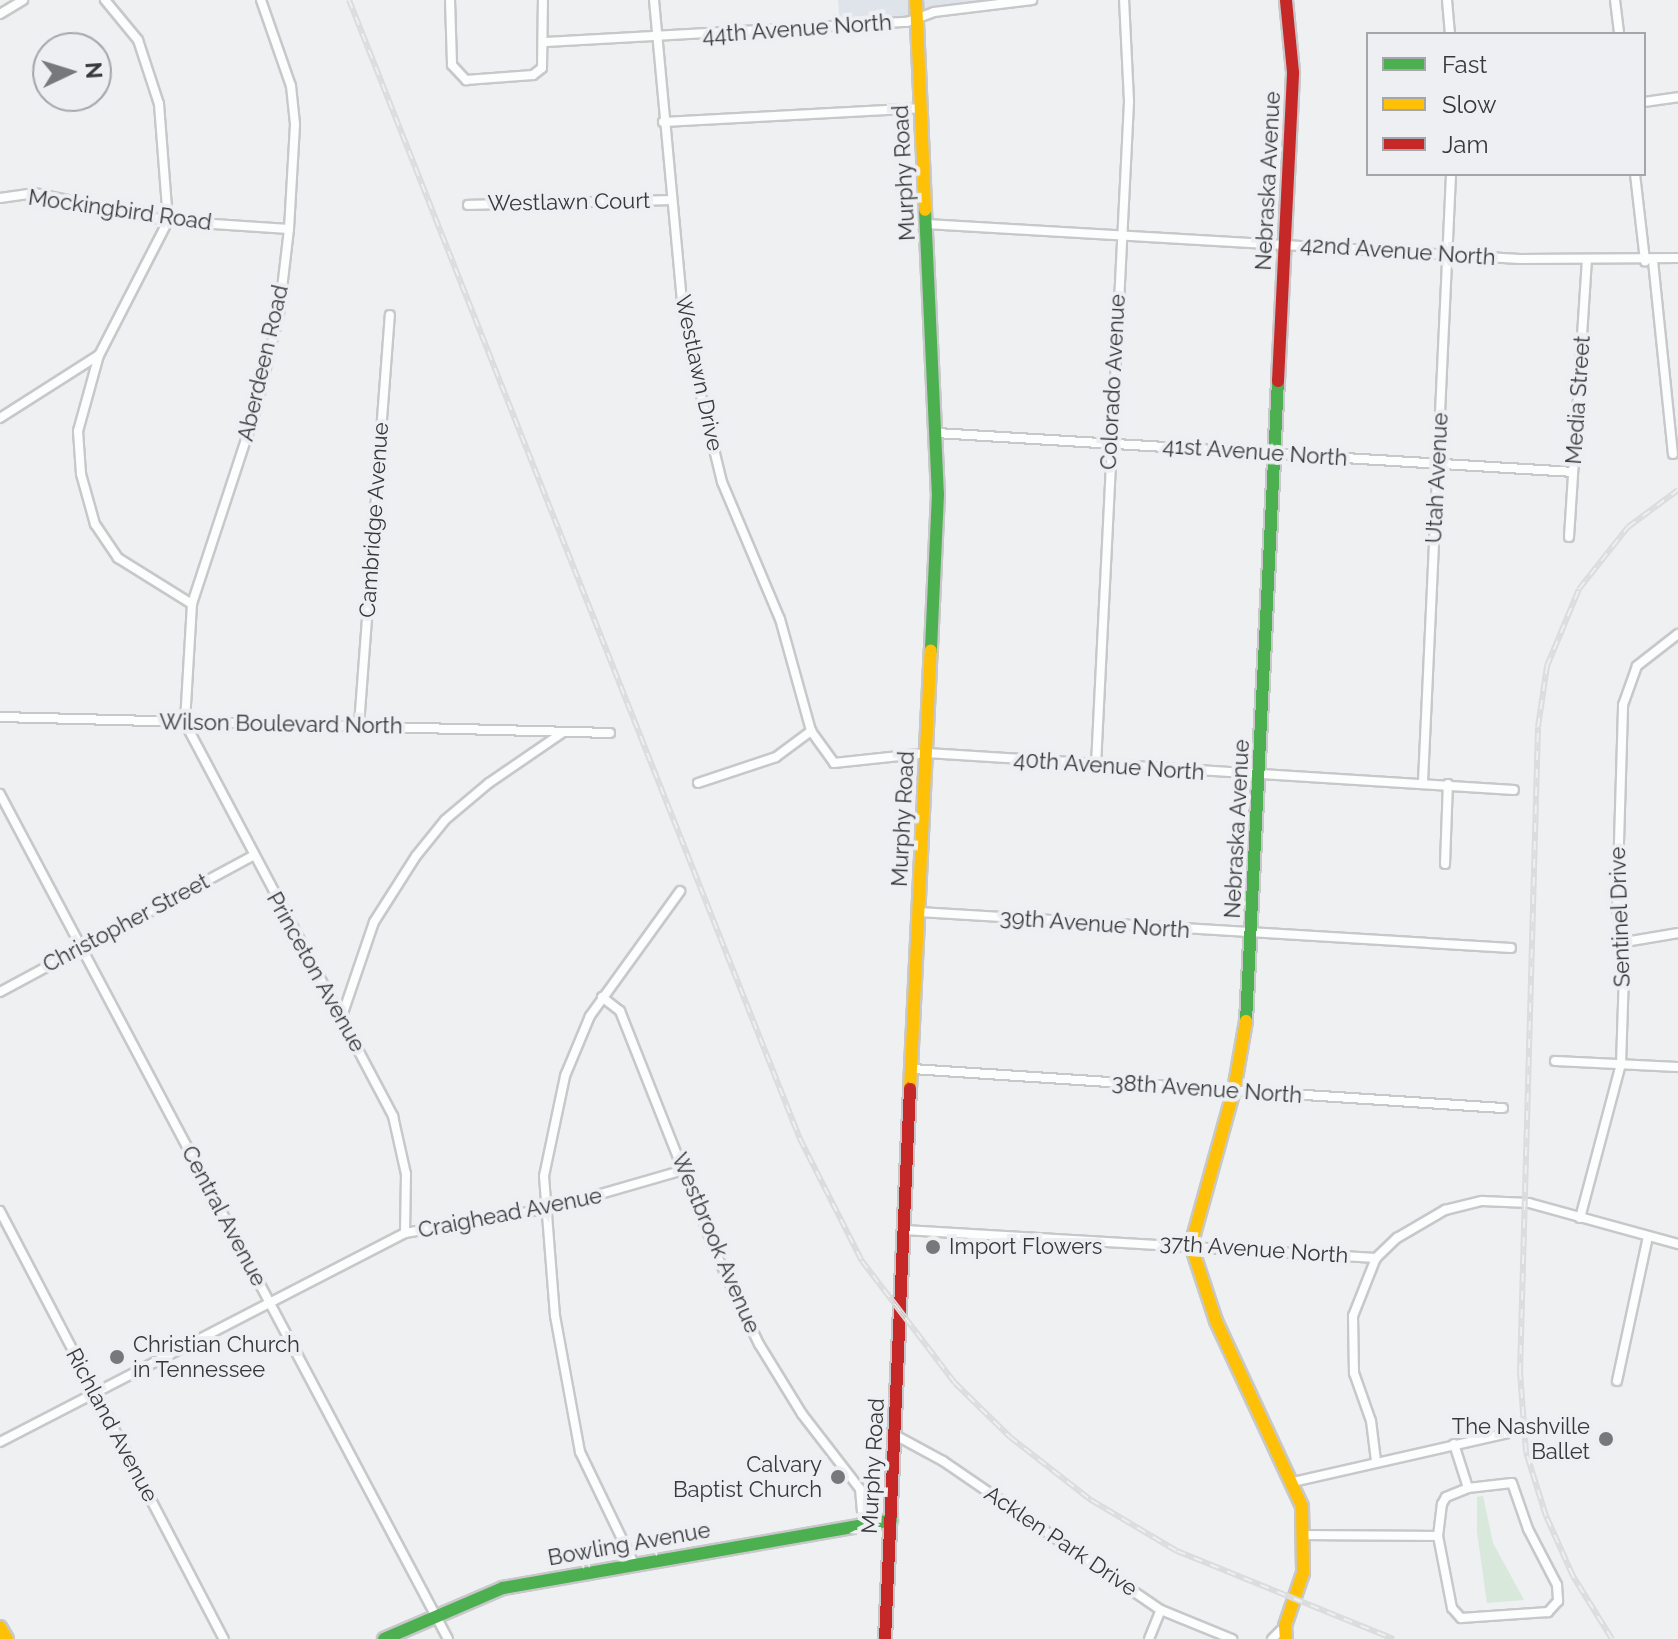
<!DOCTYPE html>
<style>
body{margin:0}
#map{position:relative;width:1678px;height:1639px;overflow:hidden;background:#eef0f2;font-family:Raleway,sans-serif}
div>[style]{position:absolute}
.built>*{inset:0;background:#dfe3ea}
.green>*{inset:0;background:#d8e8db}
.roads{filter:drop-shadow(2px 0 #c8c8ca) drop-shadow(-2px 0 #c8c8ca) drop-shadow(0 2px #c8c8ca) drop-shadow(0 -2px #c8c8ca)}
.street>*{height:8px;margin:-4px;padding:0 4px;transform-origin:4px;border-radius:4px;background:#fcfdfd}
.fast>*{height:12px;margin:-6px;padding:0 6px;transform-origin:6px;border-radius:6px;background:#4caf50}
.slow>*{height:12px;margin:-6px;padding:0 6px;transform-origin:6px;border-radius:6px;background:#ffc107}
.jam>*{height:12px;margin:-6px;padding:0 6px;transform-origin:6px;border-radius:6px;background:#c62828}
.rail>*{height:6px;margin-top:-3px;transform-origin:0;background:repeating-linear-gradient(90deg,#edeff3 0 9px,#dbdcdc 0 18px);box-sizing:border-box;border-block:2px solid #dbdcdc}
.dots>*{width:22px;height:22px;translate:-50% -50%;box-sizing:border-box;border:4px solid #edeff3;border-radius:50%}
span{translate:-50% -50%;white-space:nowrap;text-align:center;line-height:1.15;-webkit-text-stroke:8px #edeff3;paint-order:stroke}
.street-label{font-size:22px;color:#37383a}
.poi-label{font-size:22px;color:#37383a}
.left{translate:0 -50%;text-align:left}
.right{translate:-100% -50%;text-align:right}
.legend{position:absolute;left:1366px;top:32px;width:280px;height:144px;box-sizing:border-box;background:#edeff3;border:2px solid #a4a6a9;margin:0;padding:10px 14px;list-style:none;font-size:24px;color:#37383a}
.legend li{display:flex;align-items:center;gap:16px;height:40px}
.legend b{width:40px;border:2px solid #a4a6a9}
.north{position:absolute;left:32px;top:32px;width:80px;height:80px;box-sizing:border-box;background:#edeff3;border:2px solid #a4a6a9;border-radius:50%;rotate:86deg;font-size:22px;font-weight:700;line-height:32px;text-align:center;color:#37383a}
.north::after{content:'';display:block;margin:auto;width:28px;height:36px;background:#77787a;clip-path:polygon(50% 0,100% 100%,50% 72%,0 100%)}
</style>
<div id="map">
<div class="built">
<i style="clip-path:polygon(838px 0,1011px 0,934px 12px,907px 22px,840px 26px)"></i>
</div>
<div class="green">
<i style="clip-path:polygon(1483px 1496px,1493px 1543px,1524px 1600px,1487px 1603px,1477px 1532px,1477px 1497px)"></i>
</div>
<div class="roads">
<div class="street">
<i style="left:105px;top:0;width:52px;rotate:50.5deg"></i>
<i style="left:138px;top:40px;width:67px;rotate:71.8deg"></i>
<i style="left:159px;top:104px;width:117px;rotate:85.6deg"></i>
<i style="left:168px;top:221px;width:151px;rotate:117.2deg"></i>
<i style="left:99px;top:355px;width:79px;rotate:105.4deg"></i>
<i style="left:78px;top:431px;width:43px;rotate:86deg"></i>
<i style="left:81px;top:474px;width:52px;rotate:74.4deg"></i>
<i style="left:95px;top:524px;width:41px;rotate:55.9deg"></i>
<i style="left:118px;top:558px;width:87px;rotate:31.9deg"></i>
<i style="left:261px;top:0;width:91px;rotate:70.8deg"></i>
<i style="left:291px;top:86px;width:39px;rotate:84deg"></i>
<i style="left:295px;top:125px;width:104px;rotate:93.3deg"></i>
<i style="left:289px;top:229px;width:86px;rotate:96.7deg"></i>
<i style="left:279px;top:314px;width:98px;rotate:103.6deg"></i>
<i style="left:256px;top:409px;width:205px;rotate:108.2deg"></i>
<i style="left:192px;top:604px;width:119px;rotate:93.4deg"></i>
<i style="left:185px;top:723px;width:445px;rotate:62.1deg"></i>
<i style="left:393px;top:1116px;width:59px;rotate:77.4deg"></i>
<i style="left:406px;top:1174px;width:59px;rotate:91deg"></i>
<i style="left:450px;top:0;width:65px;rotate:88.2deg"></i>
<i style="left:452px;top:65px;width:21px;rotate:47deg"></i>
<i style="left:466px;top:80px;width:67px;rotate:-4.3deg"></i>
<i style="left:533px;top:75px;width:11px;rotate:-38deg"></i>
<i style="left:542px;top:68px;width:68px;rotate:-89.2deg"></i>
<i style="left:654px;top:0;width:303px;rotate:84.7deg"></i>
<i style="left:682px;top:302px;width:100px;rotate:78.5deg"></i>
<i style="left:702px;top:400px;width:84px;rotate:76.3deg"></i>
<i style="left:722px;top:482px;width:149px;rotate:67.1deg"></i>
<i style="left:780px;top:619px;width:116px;rotate:74.5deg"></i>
<i style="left:811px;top:731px;width:39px;rotate:54deg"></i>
<i style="left:834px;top:763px;width:94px;rotate:-6.1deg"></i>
<i style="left:927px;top:753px;width:588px;rotate:3.61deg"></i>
<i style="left:1447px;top:0;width:34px;rotate:85deg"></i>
<i style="left:1615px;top:0;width:34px;rotate:83deg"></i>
<i style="left:0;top:14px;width:27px;rotate:-31deg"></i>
<i style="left:546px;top:42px;width:362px;rotate:-3.2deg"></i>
<i style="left:907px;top:22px;width:29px;rotate:-20deg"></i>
<i style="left:934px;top:12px;width:99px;rotate:-7deg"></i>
<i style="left:1644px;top:102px;width:34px;rotate:-8deg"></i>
<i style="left:663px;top:122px;width:257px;rotate:-3.1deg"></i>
<i style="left:1635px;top:174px;width:88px;rotate:83.4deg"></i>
<i style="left:0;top:198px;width:34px;rotate:-8deg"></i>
<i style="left:34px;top:193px;width:137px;rotate:11.8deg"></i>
<i style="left:168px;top:221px;width:121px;rotate:3.8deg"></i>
<i style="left:468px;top:205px;width:202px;rotate:-1.4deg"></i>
<i style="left:926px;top:224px;width:595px;rotate:3.37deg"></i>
<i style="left:1520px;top:259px;width:158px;rotate:-0.4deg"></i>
<i style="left:1653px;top:261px;width:194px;rotate:84.1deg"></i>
<i style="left:0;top:418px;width:117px;rotate:-32.5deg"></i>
<i style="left:936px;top:433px;width:638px;rotate:3.5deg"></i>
<i style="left:1569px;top:537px;width:276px;rotate:-86.3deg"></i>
<i style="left:0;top:717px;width:610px;rotate:1.5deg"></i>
<i style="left:359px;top:725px;width:411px;rotate:-85.7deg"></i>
<i style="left:1096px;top:765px;width:665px;rotate:-87.15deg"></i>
<i style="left:1129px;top:101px;width:101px;rotate:-92.8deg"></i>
<i style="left:1423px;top:782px;width:609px;rotate:-87.36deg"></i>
<i style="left:698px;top:783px;width:82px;rotate:-18.4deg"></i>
<i style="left:776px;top:757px;width:44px;rotate:-36.6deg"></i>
<i style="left:0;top:794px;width:956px;rotate:62.07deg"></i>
<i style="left:1445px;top:864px;width:80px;rotate:-87.9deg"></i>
<i style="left:919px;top:912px;width:593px;rotate:3.48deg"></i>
<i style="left:1625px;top:942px;width:54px;rotate:-9.6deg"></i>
<i style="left:0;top:992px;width:287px;rotate:-28.3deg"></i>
<i style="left:602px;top:997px;width:23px;rotate:38deg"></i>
<i style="left:620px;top:1011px;width:261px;rotate:68.4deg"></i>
<i style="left:716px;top:1254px;width:100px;rotate:64.5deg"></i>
<i style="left:759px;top:1344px;width:82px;rotate:58.4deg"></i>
<i style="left:802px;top:1414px;width:95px;rotate:52.3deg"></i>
<i style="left:860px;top:1489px;width:34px;rotate:85deg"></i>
<i style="left:342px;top:1016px;width:99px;rotate:-71.2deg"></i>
<i style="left:374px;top:922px;width:78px;rotate:-57.5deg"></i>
<i style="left:416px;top:856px;width:46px;rotate:-51.1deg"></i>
<i style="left:445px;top:820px;width:57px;rotate:-40.1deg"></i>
<i style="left:489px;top:783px;width:88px;rotate:-34.4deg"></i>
<i style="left:1555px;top:1061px;width:123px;rotate:2.8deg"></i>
<i style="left:912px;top:1069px;width:592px;rotate:3.78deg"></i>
<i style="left:0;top:1211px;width:483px;rotate:62.4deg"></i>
<i style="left:1580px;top:1218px;width:159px;rotate:-75.1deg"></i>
<i style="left:1621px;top:1064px;width:122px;rotate:-88.1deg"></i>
<i style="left:1625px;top:942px;width:33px;rotate:-104deg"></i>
<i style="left:1617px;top:910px;width:205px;rotate:-88.3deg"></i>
<i style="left:1623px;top:705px;width:41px;rotate:-70.3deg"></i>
<i style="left:1637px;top:666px;width:52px;rotate:-38deg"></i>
<i style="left:904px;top:1230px;width:473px;rotate:3.4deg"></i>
<i style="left:1617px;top:1381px;width:148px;rotate:-77.9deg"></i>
<i style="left:895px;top:1435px;width:55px;rotate:28.4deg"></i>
<i style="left:943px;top:1461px;width:264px;rotate:34.4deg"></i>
<i style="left:1161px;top:1610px;width:77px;rotate:22.2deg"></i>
<i style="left:0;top:1442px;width:456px;rotate:-27.3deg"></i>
<i style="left:405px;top:1233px;width:149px;rotate:-9.7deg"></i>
<i style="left:552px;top:1208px;width:137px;rotate:-16.1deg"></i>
<i style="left:1454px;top:1444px;width:46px;rotate:72.3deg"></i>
<i style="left:1376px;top:1461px;width:40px;rotate:-97.1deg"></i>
<i style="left:1371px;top:1421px;width:51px;rotate:-109.5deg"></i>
<i style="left:1354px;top:1373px;width:57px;rotate:-91deg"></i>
<i style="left:1353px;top:1316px;width:62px;rotate:-68.4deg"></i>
<i style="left:1376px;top:1258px;width:29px;rotate:-44deg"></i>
<i style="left:1397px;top:1238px;width:56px;rotate:-30.3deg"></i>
<i style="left:1445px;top:1210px;width:38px;rotate:-14deg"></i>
<i style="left:1482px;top:1201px;width:47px;rotate:2.4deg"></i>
<i style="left:1529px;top:1203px;width:155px;rotate:15.4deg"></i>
<i style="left:1293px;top:1482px;width:221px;rotate:-12.8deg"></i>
<i style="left:1512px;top:1483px;width:49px;rotate:70.8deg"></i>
<i style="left:1528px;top:1529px;width:63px;rotate:62.6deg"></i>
<i style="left:1557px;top:1585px;width:16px;rotate:86deg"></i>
<i style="left:1558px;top:1601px;width:15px;rotate:132deg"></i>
<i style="left:1548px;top:1612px;width:87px;rotate:176.1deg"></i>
<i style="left:1461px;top:1618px;width:13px;rotate:-132deg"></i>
<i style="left:1452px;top:1608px;width:73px;rotate:-101deg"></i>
<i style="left:1438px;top:1536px;width:32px;rotate:-83deg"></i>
<i style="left:1442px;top:1504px;width:8px;rotate:-60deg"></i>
<i style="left:1446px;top:1497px;width:24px;rotate:-22deg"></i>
<i style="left:1468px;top:1488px;width:44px;rotate:-6.5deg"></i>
<i style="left:1305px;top:1535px;width:133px;rotate:0.4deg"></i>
<i style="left:634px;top:1564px;width:124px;rotate:-115.7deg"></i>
<i style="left:580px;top:1452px;width:138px;rotate:-100.4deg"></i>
<i style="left:555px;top:1316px;width:140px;rotate:-94.5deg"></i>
<i style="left:544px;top:1176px;width:102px;rotate:-78.1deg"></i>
<i style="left:565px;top:1076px;width:65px;rotate:-67.4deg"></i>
<i style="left:590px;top:1016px;width:154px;rotate:-54.2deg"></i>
<i style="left:1149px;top:1639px;width:31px;rotate:-68deg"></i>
<i style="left:1272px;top:1639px;width:18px;rotate:-45deg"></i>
</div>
<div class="fast">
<i style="left:925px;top:210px;width:284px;rotate:87.4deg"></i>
<i style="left:938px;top:494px;width:157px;rotate:92.6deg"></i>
<i style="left:1246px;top:1021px;width:641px;rotate:-87.14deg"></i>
<i style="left:384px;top:1639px;width:129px;rotate:-23.2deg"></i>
<i style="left:503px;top:1588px;width:394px;rotate:-9.9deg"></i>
</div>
<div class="slow">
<i style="left:916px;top:0;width:210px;rotate:87.5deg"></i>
<i style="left:1246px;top:1021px;width:70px;rotate:99.9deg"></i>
<i style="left:1234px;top:1090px;width:161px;rotate:105.5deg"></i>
<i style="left:1191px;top:1245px;width:80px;rotate:71.8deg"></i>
<i style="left:1216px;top:1321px;width:204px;rotate:65.1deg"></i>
<i style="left:1302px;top:1506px;width:67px;rotate:89.1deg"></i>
<i style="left:1303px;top:1573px;width:56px;rotate:108.8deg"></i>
<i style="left:1285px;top:1626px;width:13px;rotate:86deg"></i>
<i style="left:910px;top:1089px;width:439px;rotate:-87.3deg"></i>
<i style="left:0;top:1627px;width:14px;rotate:60deg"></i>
</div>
<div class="jam">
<i style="left:1278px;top:381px;width:309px;rotate:-87.2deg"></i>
<i style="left:1293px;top:72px;width:72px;rotate:-95.6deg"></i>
<i style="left:885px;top:1639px;width:551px;rotate:-87.4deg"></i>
</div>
</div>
<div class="rail">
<i style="left:349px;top:0;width:1225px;rotate:68.4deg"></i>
<i style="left:800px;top:1139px;width:137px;rotate:63.1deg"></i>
<i style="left:862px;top:1261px;width:153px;rotate:52.7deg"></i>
<i style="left:955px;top:1383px;width:77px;rotate:44.5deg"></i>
<i style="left:1010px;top:1437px;width:103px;rotate:37.9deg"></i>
<i style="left:1091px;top:1500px;width:100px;rotate:30.7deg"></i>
<i style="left:1177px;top:1551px;width:234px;rotate:22.1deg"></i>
<i style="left:1612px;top:1639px;width:74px;rotate:-121.8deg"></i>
<i style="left:1573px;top:1576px;width:66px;rotate:-114.2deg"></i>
<i style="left:1546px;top:1516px;width:67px;rotate:-107.4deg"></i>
<i style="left:1526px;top:1452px;width:80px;rotate:-94.3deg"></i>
<i style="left:1520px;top:1372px;width:645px;rotate:-88.4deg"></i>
<i style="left:1538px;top:727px;width:62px;rotate:-81.6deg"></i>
<i style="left:1547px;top:666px;width:83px;rotate:-67.4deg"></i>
<i style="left:1579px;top:589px;width:79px;rotate:-51.7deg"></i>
<i style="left:1628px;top:527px;width:62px;rotate:-36.5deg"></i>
</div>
<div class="dots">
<i style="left:933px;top:1247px;background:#77787a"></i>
<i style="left:117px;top:1357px;background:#77787a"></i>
<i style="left:1606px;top:1439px;background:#77787a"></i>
<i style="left:838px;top:1477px;background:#77787a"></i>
</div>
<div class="street-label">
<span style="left:797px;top:29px;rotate:-4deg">44th Avenue North</span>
<span style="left:904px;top:173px;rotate:-93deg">Murphy Road</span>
<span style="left:1268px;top:181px;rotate:-87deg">Nebraska Avenue</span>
<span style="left:569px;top:202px;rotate:-1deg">Westlawn Court</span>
<span style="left:120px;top:210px;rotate:8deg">Mockingbird Road</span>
<span style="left:1398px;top:251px;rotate:4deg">42nd Avenue North</span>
<span style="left:263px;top:363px;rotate:-77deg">Aberdeen Road</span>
<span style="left:699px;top:373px;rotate:78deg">Westlawn Drive</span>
<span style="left:1113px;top:382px;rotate:-87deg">Colorado Avenue</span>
<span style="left:1578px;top:400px;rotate:-86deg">Media Street</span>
<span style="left:1255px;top:452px;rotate:4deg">41st Avenue North</span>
<span style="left:1437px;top:478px;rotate:-87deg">Utah Avenue</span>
<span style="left:374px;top:520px;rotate:-86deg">Cambridge Avenue</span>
<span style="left:281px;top:724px;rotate:1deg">Wilson Boulevard North</span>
<span style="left:1109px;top:766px;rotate:4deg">40th Avenue North</span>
<span style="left:903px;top:819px;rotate:-87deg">Murphy Road</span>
<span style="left:1237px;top:829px;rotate:-87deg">Nebraska Avenue</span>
<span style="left:1620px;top:917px;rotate:-92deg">Sentinel Drive</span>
<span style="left:126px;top:923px;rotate:-28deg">Christopher Street</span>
<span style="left:1095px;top:924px;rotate:4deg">39th Avenue North</span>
<span style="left:316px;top:972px;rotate:61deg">Princeton Avenue</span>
<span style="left:1207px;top:1089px;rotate:4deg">38th Avenue North</span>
<span style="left:510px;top:1213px;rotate:-11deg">Craighead Avenue</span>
<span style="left:224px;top:1216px;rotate:62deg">Central Avenue</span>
<span style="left:716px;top:1243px;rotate:67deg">Westbrook Avenue</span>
<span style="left:1254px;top:1249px;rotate:4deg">37th Avenue North</span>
<span style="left:112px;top:1425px;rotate:62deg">Richland Avenue</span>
<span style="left:873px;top:1466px;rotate:-87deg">Murphy Road</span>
<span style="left:1061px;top:1541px;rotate:34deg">Acklen Park Drive</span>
<span style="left:629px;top:1544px;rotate:-10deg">Bowling Avenue</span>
</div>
<div class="poi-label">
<span class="left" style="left:949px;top:1247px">Import Flowers</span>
<span class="left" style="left:133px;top:1357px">Christian Church<br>in Tennessee</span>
<span class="right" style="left:1590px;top:1439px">The Nashville<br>Ballet</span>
<span class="right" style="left:822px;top:1477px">Calvary<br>Baptist Church</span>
</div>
<ul class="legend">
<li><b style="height:10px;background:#4caf50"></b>Fast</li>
<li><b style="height:10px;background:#ffc107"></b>Slow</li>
<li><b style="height:10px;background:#c62828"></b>Jam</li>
</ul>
<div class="north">N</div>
</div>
